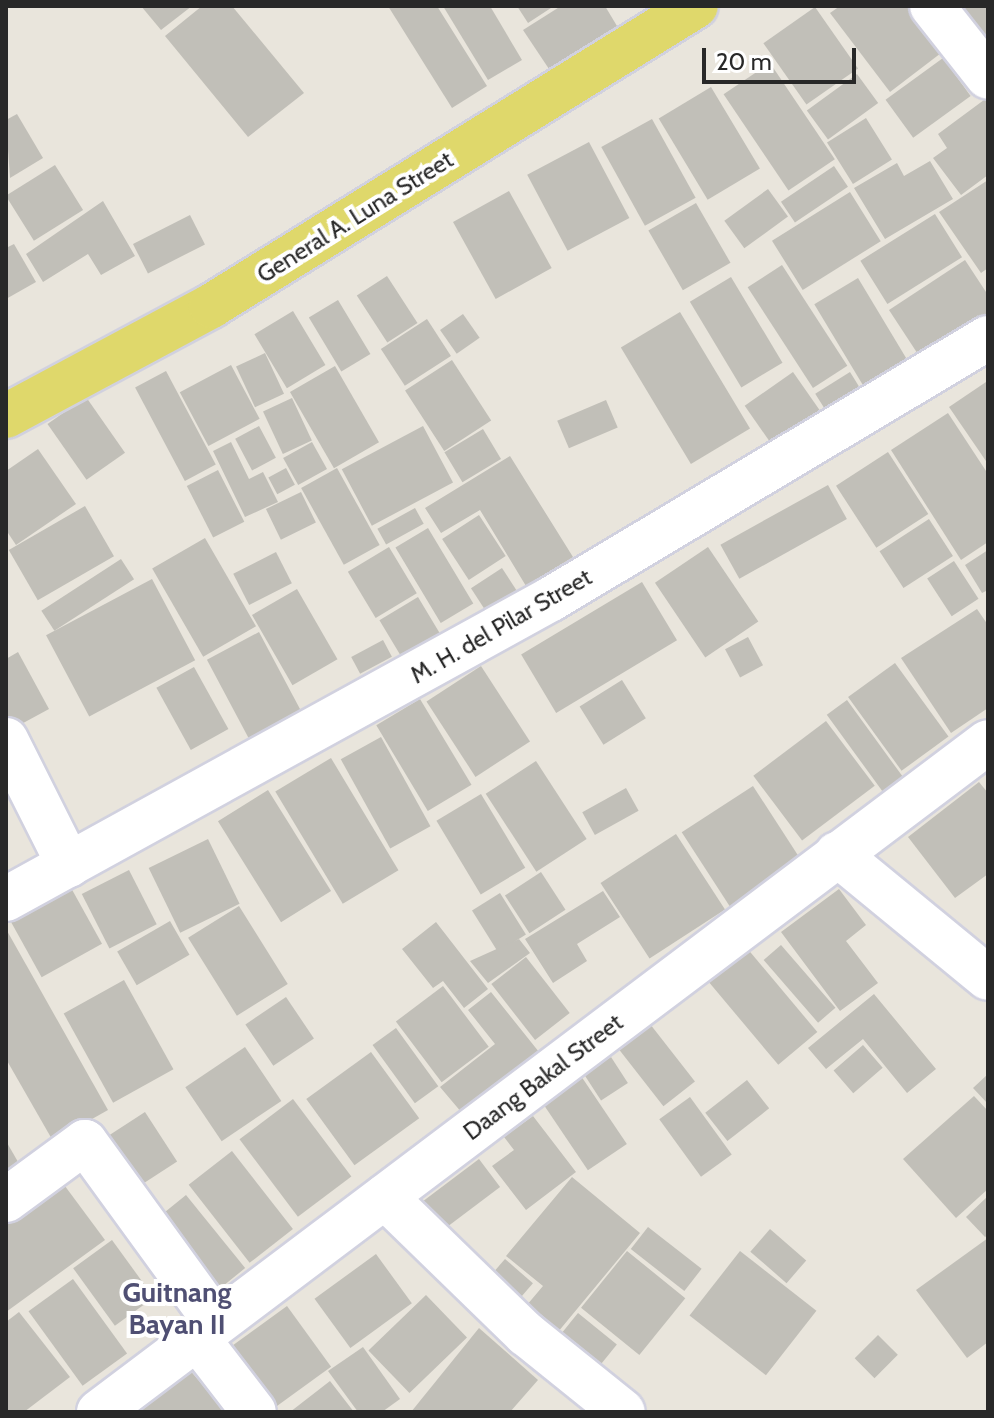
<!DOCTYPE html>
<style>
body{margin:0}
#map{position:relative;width:994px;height:1418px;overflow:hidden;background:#e9e5dc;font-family:Cabin,sans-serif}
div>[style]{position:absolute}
.building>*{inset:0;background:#c1bfb8;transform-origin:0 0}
.roads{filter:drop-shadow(2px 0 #d1d1df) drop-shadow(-2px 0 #d1d1df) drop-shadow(0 2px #d1d1df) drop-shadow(0 -2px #d1d1df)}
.minor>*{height:44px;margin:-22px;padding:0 22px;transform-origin:22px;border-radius:22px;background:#fff}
.tertiary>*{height:44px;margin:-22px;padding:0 22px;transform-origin:22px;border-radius:22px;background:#fff}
.primary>*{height:44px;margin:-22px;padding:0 22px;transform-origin:22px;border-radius:22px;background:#dfd86b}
span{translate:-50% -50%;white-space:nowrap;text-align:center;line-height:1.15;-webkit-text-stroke:8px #fff;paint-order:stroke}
.street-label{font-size:24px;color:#282828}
.quarter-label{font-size:28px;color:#4f4f73;font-weight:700}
.frame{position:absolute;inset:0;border:8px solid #282828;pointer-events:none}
.scale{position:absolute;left:702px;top:48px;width:154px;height:36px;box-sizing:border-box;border:4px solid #282828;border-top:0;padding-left:10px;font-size:24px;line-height:28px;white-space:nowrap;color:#282828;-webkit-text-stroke:6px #fff;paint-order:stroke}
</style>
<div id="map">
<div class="building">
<i style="clip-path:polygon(141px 6px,192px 6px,161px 30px)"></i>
<i style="clip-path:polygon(202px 6px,232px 6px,304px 93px,248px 137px,165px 36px)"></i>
<i style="clip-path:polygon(388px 6px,437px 6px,487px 86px,452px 108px)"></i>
<i style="clip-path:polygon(443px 6px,490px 6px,522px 60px,488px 80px)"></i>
<i style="clip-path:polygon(517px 6px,554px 6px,528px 23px)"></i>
<i style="clip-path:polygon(561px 6px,605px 6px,617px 26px,549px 69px,523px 30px)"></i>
<i style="clip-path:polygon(840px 6px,912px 6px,945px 50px,890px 92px,830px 13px)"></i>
<i style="clip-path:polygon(943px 6px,988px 6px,988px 53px)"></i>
<i style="left:815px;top:7px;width:75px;height:63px;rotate:55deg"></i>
<i style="left:943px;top:58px;width:47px;height:71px;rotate:54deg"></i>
<i style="left:770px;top:63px;width:116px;height:56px;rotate:56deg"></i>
<i style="left:857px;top:74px;width:36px;height:62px;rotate:54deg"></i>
<i style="left:711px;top:87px;width:95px;height:61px;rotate:59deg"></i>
<i style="clip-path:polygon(988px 97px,988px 175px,961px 195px,933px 158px,947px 148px,938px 134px)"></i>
<i style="clip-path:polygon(17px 114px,43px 158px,10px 178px,6px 120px)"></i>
<i style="left:866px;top:118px;width:49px;height:46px;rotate:58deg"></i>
<i style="left:652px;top:119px;width:90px;height:58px;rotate:61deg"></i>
<i style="left:589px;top:142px;width:86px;height:70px;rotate:62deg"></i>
<i style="clip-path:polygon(930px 161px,953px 199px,885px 239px,854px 188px,897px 163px,904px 176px)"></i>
<i style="left:55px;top:165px;width:53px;height:58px;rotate:58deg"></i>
<i style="left:834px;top:166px;width:25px;height:64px;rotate:56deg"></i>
<i style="clip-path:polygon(988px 180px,988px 268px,981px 273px,939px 212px)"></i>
<i style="left:768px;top:189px;width:34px;height:54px;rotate:54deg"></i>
<i style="left:509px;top:191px;width:88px;height:64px;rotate:61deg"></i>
<i style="left:850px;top:192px;width:58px;height:92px;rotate:58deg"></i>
<i style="clip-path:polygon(103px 201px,135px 256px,101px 275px,88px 254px,43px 282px,26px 254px)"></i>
<i style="left:696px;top:203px;width:69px;height:55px;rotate:60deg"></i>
<i style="left:935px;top:214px;width:51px;height:88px;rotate:58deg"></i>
<i style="left:190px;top:215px;width:33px;height:64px;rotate:63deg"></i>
<i style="clip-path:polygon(14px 244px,36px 282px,6px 299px,6px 248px)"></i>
<i style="clip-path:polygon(965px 260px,988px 295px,988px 333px,929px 371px,889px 310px)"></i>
<i style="left:782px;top:265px;width:120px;height:41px;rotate:57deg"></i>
<i style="left:387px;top:276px;width:56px;height:36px;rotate:57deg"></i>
<i style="left:731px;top:277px;width:100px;height:48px;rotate:59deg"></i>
<i style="left:858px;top:278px;width:108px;height:51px;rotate:59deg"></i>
<i style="left:338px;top:300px;width:63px;height:34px;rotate:59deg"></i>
<i style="left:293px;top:311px;width:63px;height:45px;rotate:59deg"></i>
<i style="left:680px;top:312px;width:136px;height:69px;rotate:59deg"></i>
<i style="left:463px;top:314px;width:29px;height:28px;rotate:55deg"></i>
<i style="left:427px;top:319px;width:44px;height:55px;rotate:57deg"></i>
<i style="left:265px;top:353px;width:45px;height:32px;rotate:65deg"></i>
<i style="left:452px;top:360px;width:72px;height:56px;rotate:57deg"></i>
<i style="left:231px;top:365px;width:61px;height:58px;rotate:62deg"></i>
<i style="left:335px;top:366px;width:88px;height:52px;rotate:60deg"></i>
<i style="left:166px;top:371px;width:106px;height:35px;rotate:62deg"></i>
<i style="left:793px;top:372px;width:60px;height:59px;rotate:55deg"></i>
<i style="left:850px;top:372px;width:32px;height:41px;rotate:58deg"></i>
<i style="clip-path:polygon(986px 382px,988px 385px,988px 464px,949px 407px)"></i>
<i style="left:86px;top:397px;width:68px;height:47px;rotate:55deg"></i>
<i style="left:292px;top:398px;width:47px;height:32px;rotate:65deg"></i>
<i style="left:606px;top:400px;width:30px;height:53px;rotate:67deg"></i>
<i style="clip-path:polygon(948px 413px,988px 474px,988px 542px,961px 560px,891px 450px)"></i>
<i style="left:259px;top:426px;width:36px;height:27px;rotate:62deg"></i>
<i style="left:423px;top:426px;width:64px;height:92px;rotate:62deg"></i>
<i style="left:483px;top:429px;width:35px;height:45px;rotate:59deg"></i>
<i style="clip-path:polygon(231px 442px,249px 479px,263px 472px,278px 502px,245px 517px,213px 451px)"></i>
<i style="left:312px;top:442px;width:31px;height:33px;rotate:61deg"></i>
<i style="clip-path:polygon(38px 449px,76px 504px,16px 545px,6px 530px,6px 471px)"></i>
<i style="left:888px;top:452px;width:74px;height:62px;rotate:57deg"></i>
<i style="clip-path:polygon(510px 456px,573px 557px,526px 586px,480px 510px,441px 533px,425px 508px)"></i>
<i style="left:286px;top:468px;width:19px;height:20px;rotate:62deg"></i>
<i style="left:337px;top:468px;width:88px;height:41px;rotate:61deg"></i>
<i style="left:218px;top:470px;width:58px;height:35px;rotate:63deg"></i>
<i style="left:828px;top:485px;width:39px;height:123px;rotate:61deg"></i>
<i style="left:301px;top:492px;width:34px;height:39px;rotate:64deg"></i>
<i style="left:85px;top:506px;width:58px;height:88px;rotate:60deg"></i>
<i style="left:415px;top:508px;width:18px;height:43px;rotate:61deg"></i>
<i style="left:479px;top:515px;width:49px;height:44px;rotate:57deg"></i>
<i style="left:929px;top:519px;width:44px;height:59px;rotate:57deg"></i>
<i style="left:428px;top:528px;width:88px;height:38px;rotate:59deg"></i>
<i style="left:205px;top:538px;width:102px;height:61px;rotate:60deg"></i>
<i style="left:389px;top:547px;width:54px;height:48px;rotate:59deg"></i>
<i style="left:708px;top:547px;width:90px;height:64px;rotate:56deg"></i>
<i style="clip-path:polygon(988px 550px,988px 590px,982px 593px,965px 565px)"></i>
<i style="left:276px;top:552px;width:35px;height:48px;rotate:63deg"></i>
<i style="left:121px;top:559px;width:24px;height:95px;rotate:57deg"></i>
<i style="left:954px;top:561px;width:45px;height:32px;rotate:57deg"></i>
<i style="left:502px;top:568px;width:40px;height:37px;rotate:57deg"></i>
<i style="left:152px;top:579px;width:92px;height:120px;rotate:62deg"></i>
<i style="left:642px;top:582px;width:68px;height:141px;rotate:59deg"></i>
<i style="left:297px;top:589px;width:81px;height:52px;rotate:60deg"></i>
<i style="left:418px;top:597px;width:42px;height:45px;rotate:59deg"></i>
<i style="clip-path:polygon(977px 609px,988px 625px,988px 708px,951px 733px,901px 658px)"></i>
<i style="left:259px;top:632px;width:89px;height:59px;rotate:62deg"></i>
<i style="left:748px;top:637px;width:32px;height:26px;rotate:62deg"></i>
<i style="left:383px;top:640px;width:19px;height:36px;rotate:62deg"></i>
<i style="clip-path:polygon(18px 652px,49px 709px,14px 728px,6px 713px,6px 659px)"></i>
<i style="left:895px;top:663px;width:91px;height:58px;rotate:54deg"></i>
<i style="left:481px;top:666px;width:90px;height:65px;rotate:57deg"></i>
<i style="left:194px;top:667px;width:71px;height:43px;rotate:61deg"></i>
<i style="left:622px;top:680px;width:45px;height:50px;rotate:58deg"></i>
<i style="left:420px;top:699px;width:100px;height:51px;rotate:59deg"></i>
<i style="left:847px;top:700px;width:95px;height:25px;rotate:54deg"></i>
<i style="left:826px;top:721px;width:81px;height:91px;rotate:53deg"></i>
<i style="left:381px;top:737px;width:102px;height:46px;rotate:61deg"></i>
<i style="left:331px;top:758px;width:131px;height:65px;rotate:59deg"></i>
<i style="left:536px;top:761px;width:93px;height:60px;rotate:57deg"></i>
<i style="clip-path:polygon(979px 782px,988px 793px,988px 874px,955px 898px,908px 837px)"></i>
<i style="left:753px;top:786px;width:92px;height:85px;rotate:57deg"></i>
<i style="left:626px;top:788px;width:26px;height:50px;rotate:61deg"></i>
<i style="left:268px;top:790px;width:119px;height:59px;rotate:58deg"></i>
<i style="left:481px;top:794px;width:86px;height:52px;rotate:59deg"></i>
<i style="left:676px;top:834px;width:90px;height:90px;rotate:57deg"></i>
<i style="left:208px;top:839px;width:72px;height:66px;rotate:64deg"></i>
<i style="left:129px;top:870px;width:61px;height:53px;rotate:63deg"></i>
<i style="left:541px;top:872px;width:45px;height:43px;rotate:57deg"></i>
<i style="left:70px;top:886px;width:66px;height:69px;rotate:61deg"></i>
<i style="clip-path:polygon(839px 889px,866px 925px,846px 941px,878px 983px,840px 1011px,781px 932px)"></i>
<i style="clip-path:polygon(603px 891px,620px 917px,577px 944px,587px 961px,553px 983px,525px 939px)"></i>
<i style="left:500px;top:893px;width:49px;height:33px;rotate:58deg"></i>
<i style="left:239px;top:906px;width:92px;height:60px;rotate:58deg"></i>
<i style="left:170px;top:921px;width:39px;height:61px;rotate:60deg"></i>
<i style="clip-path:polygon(436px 922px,488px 989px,464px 1008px,443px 981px,433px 988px,402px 949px)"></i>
<i style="clip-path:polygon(6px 929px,108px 1110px,53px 1141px,6px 1059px)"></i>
<i style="clip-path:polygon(519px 939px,530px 953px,488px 983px,470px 961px)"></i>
<i style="left:781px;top:945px;width:83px;height:23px;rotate:49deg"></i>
<i style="left:746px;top:947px;width:111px;height:51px;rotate:50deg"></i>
<i style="left:526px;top:957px;width:71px;height:44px;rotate:52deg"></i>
<i style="left:124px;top:980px;width:102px;height:69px;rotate:61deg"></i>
<i style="left:443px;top:986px;width:76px;height:59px;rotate:53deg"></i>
<i style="clip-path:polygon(491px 992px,539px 1052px,462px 1113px,440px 1087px,495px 1044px,468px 1010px)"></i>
<i style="clip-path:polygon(874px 994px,936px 1069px,907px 1093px,863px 1039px,826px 1069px,808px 1048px)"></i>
<i style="left:286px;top:997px;width:50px;height:49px;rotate:56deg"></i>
<i style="left:650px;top:1024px;width:73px;height:40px;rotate:52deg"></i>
<i style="left:396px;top:1028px;width:72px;height:29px;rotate:54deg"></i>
<i style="left:863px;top:1045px;width:30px;height:39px;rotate:49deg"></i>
<i style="left:245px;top:1047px;width:65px;height:72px;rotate:56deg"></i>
<i style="left:371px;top:1052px;width:82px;height:80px;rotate:54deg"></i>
<i style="left:611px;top:1057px;width:31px;height:32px;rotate:57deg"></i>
<i style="clip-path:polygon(988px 1074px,988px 1104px,973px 1088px)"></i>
<i style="left:581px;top:1076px;width:82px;height:47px;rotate:56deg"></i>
<i style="left:747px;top:1080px;width:36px;height:53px;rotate:52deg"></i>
<i style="clip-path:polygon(974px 1096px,988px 1111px,988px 1189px,956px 1218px,903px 1159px)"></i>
<i style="left:690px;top:1097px;width:71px;height:38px;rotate:54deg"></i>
<i style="left:293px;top:1099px;width:97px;height:67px;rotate:53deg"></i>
<i style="left:145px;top:1112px;width:59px;height:56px;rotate:57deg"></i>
<i style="clip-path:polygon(533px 1116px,576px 1172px,526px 1210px,492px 1166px,514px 1150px,504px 1137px)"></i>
<i style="clip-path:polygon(6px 1141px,29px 1181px,6px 1193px)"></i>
<i style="left:232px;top:1151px;width:99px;height:55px;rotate:52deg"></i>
<i style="left:479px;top:1159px;width:35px;height:81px;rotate:53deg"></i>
<i style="clip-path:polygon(572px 1177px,640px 1233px,553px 1338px,521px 1312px,543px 1286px,506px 1256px)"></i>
<i style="clip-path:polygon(59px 1178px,105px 1240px,6px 1312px,6px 1217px)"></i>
<i style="left:186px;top:1195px;width:94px;height:48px;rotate:51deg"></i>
<i style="clip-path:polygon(988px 1196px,988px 1235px,985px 1237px,966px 1217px)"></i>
<i style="left:648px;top:1227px;width:68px;height:28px;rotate:38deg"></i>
<i style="left:770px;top:1229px;width:48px;height:30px;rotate:41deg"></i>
<i style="clip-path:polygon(988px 1238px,988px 1342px,967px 1358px,916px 1290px)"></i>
<i style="left:112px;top:1240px;width:71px;height:48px;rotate:54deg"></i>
<i style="left:627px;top:1251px;width:75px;height:73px;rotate:39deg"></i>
<i style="left:740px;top:1251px;width:97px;height:82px;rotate:38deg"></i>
<i style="left:376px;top:1254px;width:61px;height:76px;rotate:54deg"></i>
<i style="left:505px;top:1259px;width:37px;height:25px;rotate:41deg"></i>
<i style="left:73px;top:1279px;width:92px;height:55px;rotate:54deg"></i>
<i style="left:426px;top:1295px;width:59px;height:80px;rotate:46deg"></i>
<i style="left:287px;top:1306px;width:75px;height:69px;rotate:54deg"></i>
<i style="clip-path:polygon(19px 1312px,70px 1377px,24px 1412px,6px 1412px,6px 1322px)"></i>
<i style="left:578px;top:1313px;width:50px;height:27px;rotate:39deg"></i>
<i style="clip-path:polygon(479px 1328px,538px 1380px,510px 1412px,411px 1412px)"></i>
<i style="left:878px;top:1335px;width:28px;height:33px;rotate:45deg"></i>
<i style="clip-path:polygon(363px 1347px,400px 1399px,382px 1412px,358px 1412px,328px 1371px)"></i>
<i style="clip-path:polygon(188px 1368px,226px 1412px,135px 1412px)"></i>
<i style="clip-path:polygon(330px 1381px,354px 1412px,290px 1412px)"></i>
</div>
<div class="roads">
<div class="minor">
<i style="left:932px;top:6px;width:90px;rotate:51.7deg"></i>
<i style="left:6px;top:740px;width:140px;rotate:63.3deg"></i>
<i style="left:837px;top:854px;width:195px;rotate:39.4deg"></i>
<i style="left:385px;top:1197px;width:197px;rotate:44.2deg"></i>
<i style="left:526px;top:1334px;width:124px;rotate:38.8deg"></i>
<i style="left:6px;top:1200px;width:98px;rotate:-36.3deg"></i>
<i style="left:85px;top:1142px;width:223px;rotate:54deg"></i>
<i style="left:197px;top:1338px;width:93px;rotate:52.4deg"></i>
</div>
<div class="tertiary">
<i style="left:6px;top:899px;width:622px;rotate:-28.83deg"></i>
<i style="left:551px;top:599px;width:509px;rotate:-30.85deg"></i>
<i style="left:99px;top:1412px;width:1113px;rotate:-37deg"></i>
</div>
<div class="primary">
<i style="left:6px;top:416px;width:233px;rotate:-28.2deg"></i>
<i style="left:211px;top:306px;width:570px;rotate:-31.74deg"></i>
</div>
</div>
<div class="street-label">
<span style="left:355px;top:217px;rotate:-32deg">General A. Luna Street</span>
<span style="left:501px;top:626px;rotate:-30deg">M. H. del Pilar Street</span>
<span style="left:543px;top:1077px;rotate:-37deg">Daang Bakal Street</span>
</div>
<div class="quarter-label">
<span style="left:177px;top:1308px">Guitnang<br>Bayan II</span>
</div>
<div class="frame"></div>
<div class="scale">20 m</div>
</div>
